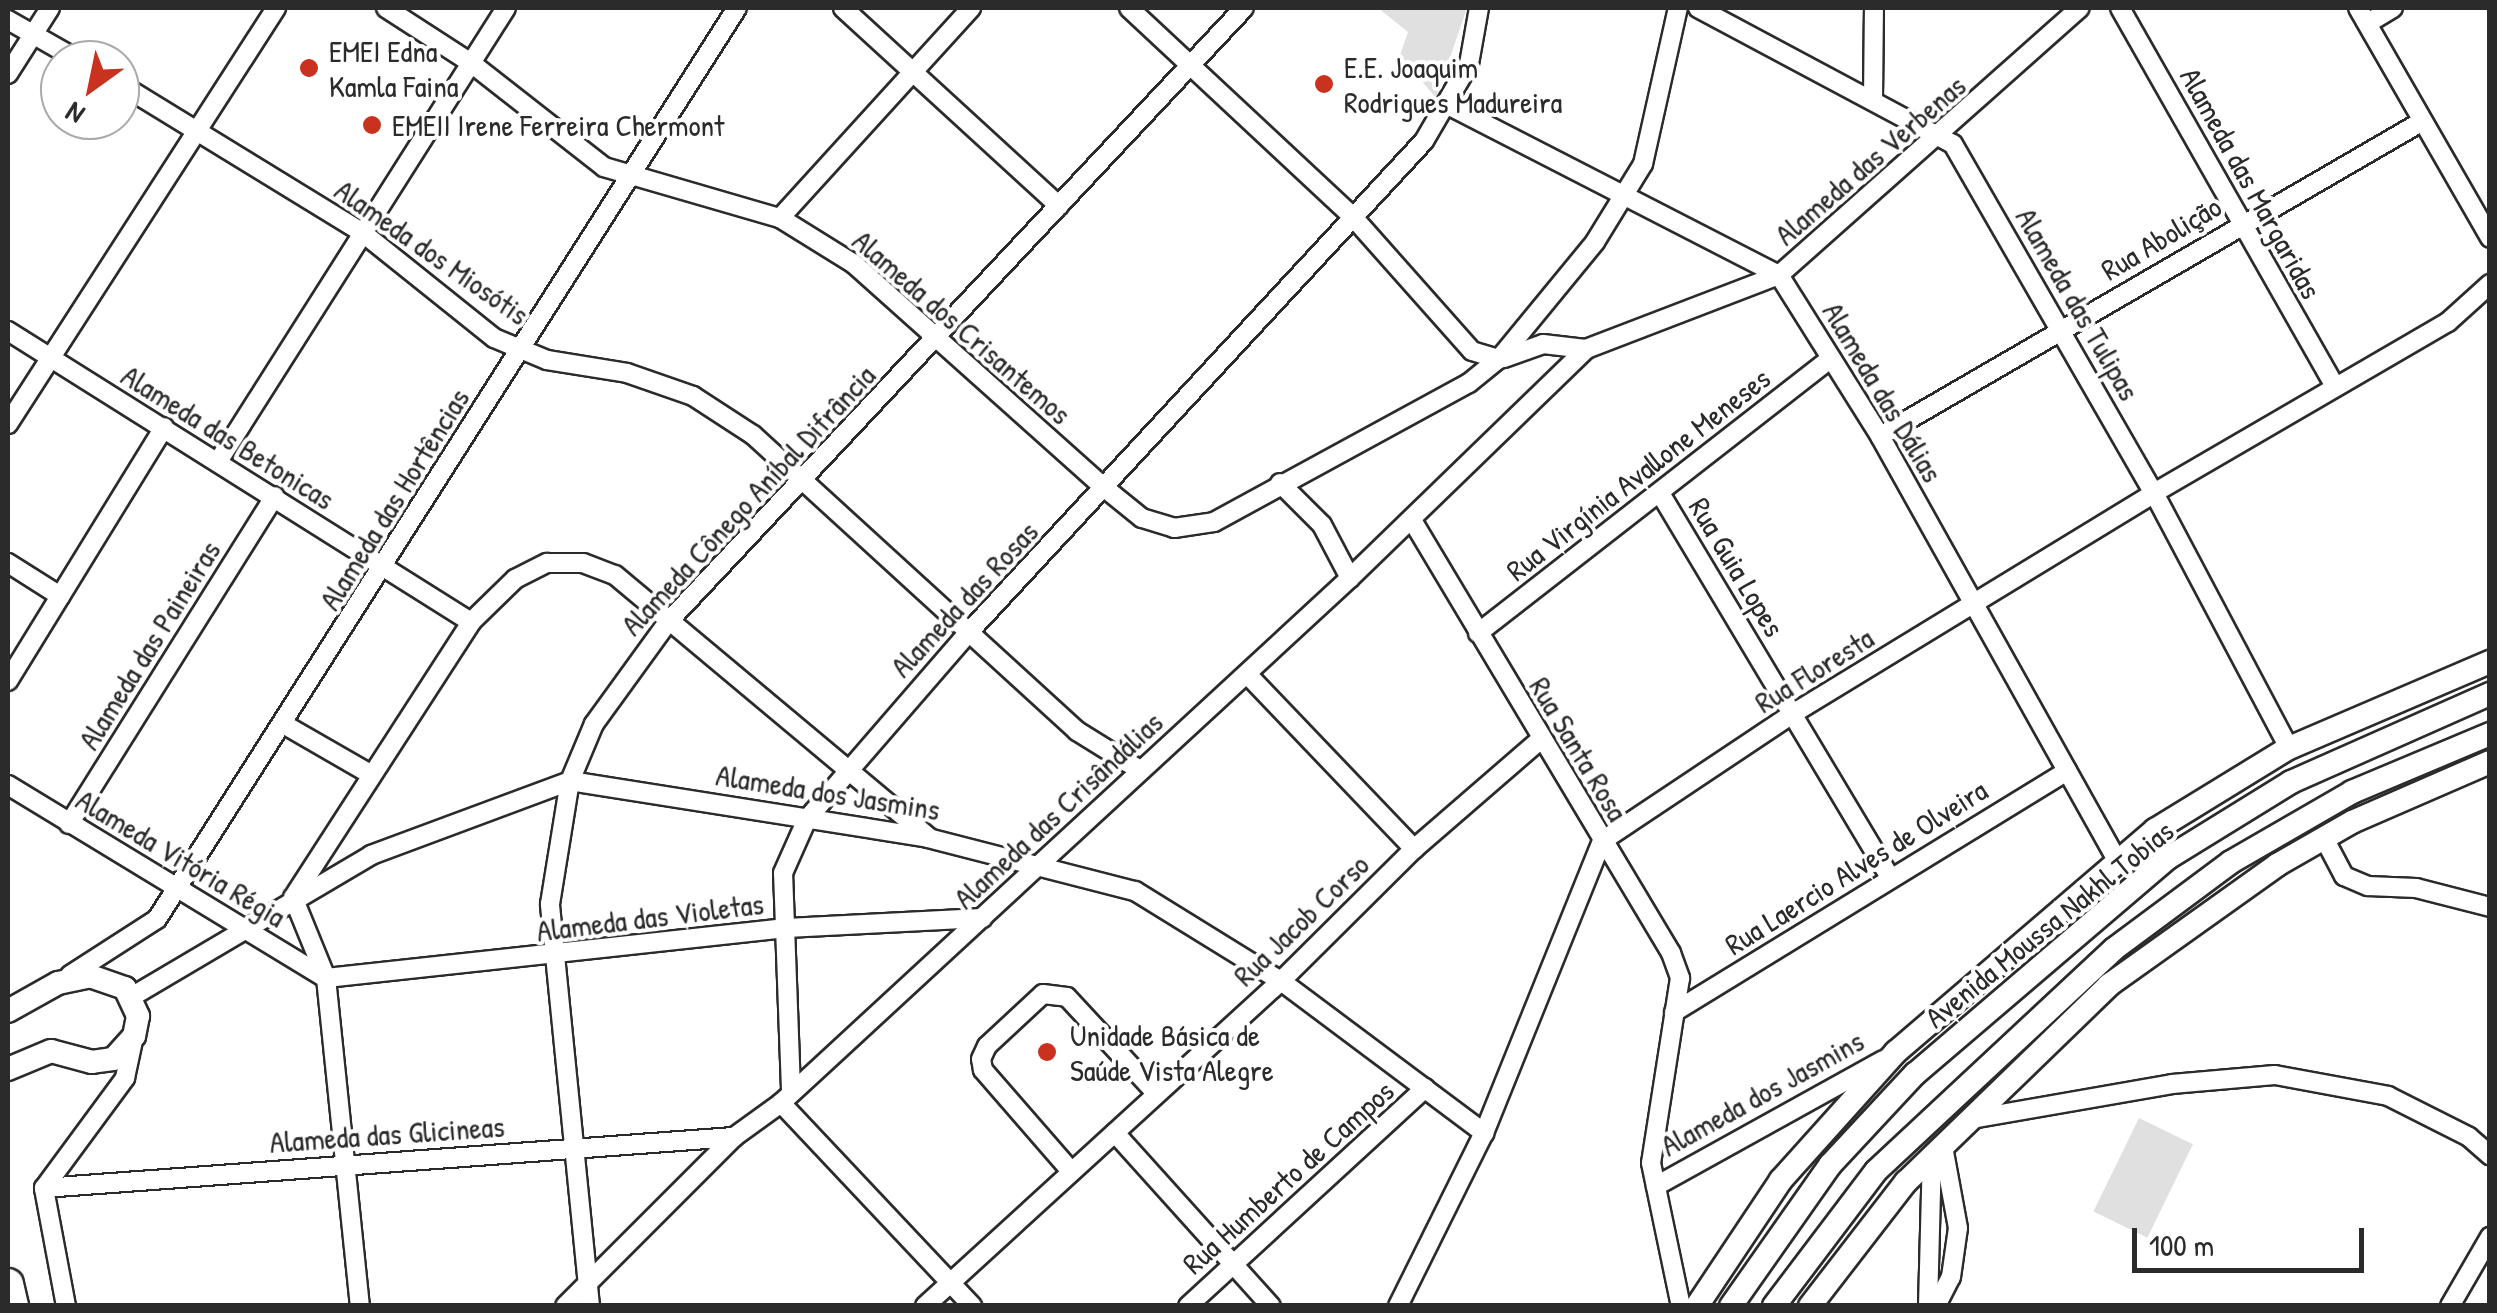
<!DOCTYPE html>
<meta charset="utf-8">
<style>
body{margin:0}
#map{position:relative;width:2497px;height:1313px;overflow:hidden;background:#fff;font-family:"Patrick Hand",sans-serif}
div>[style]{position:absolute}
.green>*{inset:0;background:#e0e0e0;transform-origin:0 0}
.roads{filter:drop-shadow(2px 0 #2b2b2b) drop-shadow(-2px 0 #2b2b2b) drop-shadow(0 2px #2b2b2b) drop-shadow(0 -2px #2b2b2b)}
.street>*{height:18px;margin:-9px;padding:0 9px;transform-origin:9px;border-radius:9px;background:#fff}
.secondary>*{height:22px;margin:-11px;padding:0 11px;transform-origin:11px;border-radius:11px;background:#fff}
.highway>*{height:30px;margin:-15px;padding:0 15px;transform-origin:15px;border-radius:15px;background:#fff}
.dots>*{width:28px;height:28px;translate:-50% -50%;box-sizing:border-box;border:5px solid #fff;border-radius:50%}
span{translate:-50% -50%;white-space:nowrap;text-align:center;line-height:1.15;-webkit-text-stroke:8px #fff;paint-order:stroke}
.poi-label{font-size:30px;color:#2b2b2b}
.left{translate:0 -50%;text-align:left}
.street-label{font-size:30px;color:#2b2b2b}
.frame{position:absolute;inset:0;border:10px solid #2b2b2b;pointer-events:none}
.north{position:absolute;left:40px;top:40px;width:100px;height:100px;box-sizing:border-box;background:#fff;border:2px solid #aaa;border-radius:50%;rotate:213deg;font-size:28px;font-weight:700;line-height:40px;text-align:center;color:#2b2b2b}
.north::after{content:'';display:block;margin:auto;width:35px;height:45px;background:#c8321e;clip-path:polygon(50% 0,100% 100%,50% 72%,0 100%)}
.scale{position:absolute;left:2132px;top:1228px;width:232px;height:45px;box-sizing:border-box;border:5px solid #2b2b2b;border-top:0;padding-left:12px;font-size:30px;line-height:35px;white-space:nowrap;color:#2b2b2b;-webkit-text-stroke:8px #fff;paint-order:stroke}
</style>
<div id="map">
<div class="green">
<i style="clip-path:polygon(1378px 8px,1467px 8px,1436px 98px,1400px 55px,1408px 32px)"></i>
<i style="left:2139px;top:1118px;width:60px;height:104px;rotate:26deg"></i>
</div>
<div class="roads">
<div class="street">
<i style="left:386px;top:8px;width:101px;rotate:32.9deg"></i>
<i style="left:471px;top:63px;width:169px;rotate:38deg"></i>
<i style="left:604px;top:167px;width:183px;rotate:16.2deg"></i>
<i style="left:780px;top:218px;width:87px;rotate:31.9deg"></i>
<i style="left:854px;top:264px;width:338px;rotate:41.8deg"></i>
<i style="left:1106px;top:489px;width:46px;rotate:38.9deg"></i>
<i style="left:1142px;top:518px;width:34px;rotate:17deg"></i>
<i style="left:1174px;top:528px;width:40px;rotate:-8.5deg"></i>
<i style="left:1214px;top:522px;width:290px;rotate:-28.6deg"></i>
<i style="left:1469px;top:383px;width:38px;rotate:-39deg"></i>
<i style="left:1499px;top:359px;width:151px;rotate:-50.6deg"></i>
<i style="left:1595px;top:242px;width:92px;rotate:-58.4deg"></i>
<i style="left:1643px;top:164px;width:160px;rotate:-77.4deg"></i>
<i style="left:843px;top:8px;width:293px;rotate:42.5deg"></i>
<i style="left:1129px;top:8px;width:306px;rotate:43deg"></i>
<i style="left:1353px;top:217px;width:179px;rotate:48.4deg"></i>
<i style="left:1472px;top:351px;width:28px;rotate:17deg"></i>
<i style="left:1698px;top:8px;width:289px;rotate:28.1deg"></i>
<i style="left:1953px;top:144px;width:403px;rotate:60.1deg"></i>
<i style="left:2154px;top:493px;width:289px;rotate:62.1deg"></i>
<i style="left:2120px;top:8px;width:435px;rotate:60.4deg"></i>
<i style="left:2358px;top:8px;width:265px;rotate:60.1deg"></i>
<i style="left:8px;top:20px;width:81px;rotate:29.7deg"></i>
<i style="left:2368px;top:23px;width:29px;rotate:-31deg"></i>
<i style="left:8px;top:74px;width:78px;rotate:-57.5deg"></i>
<i style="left:120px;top:84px;width:285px;rotate:31.5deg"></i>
<i style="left:363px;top:233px;width:168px;rotate:38.7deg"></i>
<i style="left:494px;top:338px;width:57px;rotate:22.5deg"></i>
<i style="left:547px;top:360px;width:81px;rotate:9.2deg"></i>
<i style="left:627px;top:373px;width:70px;rotate:19.2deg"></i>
<i style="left:693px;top:396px;width:72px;rotate:33deg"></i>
<i style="left:753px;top:435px;width:439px;rotate:42.4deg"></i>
<i style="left:1077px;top:731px;width:74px;rotate:31.8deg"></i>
<i style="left:1873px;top:99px;width:91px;rotate:-89.4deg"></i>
<i style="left:1450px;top:106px;width:370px;rotate:27.2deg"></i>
<i style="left:1779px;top:275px;width:190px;rotate:57.9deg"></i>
<i style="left:1880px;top:436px;width:488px;rotate:60.8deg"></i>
<i style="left:780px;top:218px;width:284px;rotate:-47.7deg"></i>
<i style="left:8px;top:331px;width:547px;rotate:32.15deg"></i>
<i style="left:1504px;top:358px;width:41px;rotate:-19.7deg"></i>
<i style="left:1543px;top:344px;width:43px;rotate:6.6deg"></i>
<i style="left:1586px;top:349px;width:207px;rotate:-21deg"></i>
<i style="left:1779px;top:275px;width:402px;rotate:-41.6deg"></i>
<i style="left:8px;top:424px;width:495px;rotate:-57.2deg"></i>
<i style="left:1880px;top:436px;width:626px;rotate:-30.13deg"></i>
<i style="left:219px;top:460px;width:535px;rotate:-57.59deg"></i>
<i style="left:1280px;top:483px;width:59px;rotate:45deg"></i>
<i style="left:1322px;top:525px;width:60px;rotate:62.2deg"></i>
<i style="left:1660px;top:493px;width:445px;rotate:59.1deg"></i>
<i style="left:1412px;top:520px;width:505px;rotate:59.11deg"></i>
<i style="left:1671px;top:953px;width:27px;rotate:70deg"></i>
<i style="left:1680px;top:978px;width:187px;rotate:98.9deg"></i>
<i style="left:1651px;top:1163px;width:146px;rotate:78.2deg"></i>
<i style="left:8px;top:563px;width:62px;rotate:32.4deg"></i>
<i style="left:1478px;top:633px;width:447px;rotate:-37.9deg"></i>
<i style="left:1247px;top:674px;width:242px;rotate:46.3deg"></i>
<i style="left:8px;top:681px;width:298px;rotate:-58.4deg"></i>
<i style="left:285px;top:725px;width:100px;rotate:29.9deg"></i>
<i style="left:8px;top:785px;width:371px;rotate:31.3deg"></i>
<i style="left:69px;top:824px;width:387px;rotate:-57.9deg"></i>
<i style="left:2324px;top:838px;width:43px;rotate:62.2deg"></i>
<i style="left:2344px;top:876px;width:26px;rotate:23deg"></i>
<i style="left:2368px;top:886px;width:48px;rotate:2.4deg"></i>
<i style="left:2416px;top:888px;width:76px;rotate:14.4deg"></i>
<i style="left:296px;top:893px;width:323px;rotate:-57.1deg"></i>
<i style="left:471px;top:622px;width:62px;rotate:-44.3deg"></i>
<i style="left:515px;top:579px;width:36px;rotate:-27deg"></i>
<i style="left:547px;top:563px;width:36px"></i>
<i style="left:583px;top:563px;width:34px;rotate:21deg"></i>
<i style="left:615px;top:575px;width:408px;rotate:39.9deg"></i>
<i style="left:293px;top:897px;width:87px;rotate:67.8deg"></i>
<i style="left:326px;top:978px;width:330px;rotate:84.1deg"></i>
<i style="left:70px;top:975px;width:103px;rotate:-32.8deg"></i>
<i style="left:157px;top:919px;width:1080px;rotate:-57.52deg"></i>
<i style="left:326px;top:978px;width:463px;rotate:-6.2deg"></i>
<i style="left:786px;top:928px;width:197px;rotate:-2.9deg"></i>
<i style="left:133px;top:996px;width:277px;rotate:-30.6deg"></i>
<i style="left:371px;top:855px;width:212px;rotate:-20.4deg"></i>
<i style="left:570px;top:781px;width:363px;rotate:9deg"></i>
<i style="left:928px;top:838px;width:214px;rotate:14.4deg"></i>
<i style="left:1135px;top:891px;width:172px;rotate:31.7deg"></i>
<i style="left:1281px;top:981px;width:254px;rotate:36.8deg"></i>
<i style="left:1674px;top:1012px;width:461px;rotate:-31.5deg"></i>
<i style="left:791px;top:1090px;width:217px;rotate:-92.1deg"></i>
<i style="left:783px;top:873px;width:59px;rotate:-66deg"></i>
<i style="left:807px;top:819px;width:247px;rotate:-49.1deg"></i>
<i style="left:969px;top:632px;width:669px;rotate:-47.18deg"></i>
<i style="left:1424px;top:141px;width:89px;rotate:-59.7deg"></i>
<i style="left:1469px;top:64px;width:57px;rotate:-79.9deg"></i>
<i style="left:781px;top:1103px;width:279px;rotate:46.7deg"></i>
<i style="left:1972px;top:1119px;width:203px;rotate:-9.9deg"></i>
<i style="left:2172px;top:1084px;width:103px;rotate:-5deg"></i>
<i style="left:2275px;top:1075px;width:115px;rotate:10.5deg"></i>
<i style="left:2388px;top:1096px;width:91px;rotate:26.8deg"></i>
<i style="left:2469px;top:1137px;width:28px;rotate:41deg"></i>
<i style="left:1115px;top:1133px;width:233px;rotate:48deg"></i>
<i style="left:1070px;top:1170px;width:133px;rotate:-131deg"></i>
<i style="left:983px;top:1070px;width:11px;rotate:-100deg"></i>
<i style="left:981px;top:1059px;width:14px;rotate:-65deg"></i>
<i style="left:987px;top:1046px;width:76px;rotate:-42.9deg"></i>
<i style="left:1043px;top:994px;width:24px;rotate:7deg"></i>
<i style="left:1067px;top:997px;width:129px;rotate:47.2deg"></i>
<i style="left:1656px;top:1186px;width:260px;rotate:-29deg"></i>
<i style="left:44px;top:1188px;width:692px;rotate:-4.23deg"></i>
<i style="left:66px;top:1306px;width:120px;rotate:-100.6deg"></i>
<i style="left:44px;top:1188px;width:137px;rotate:-53.6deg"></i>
<i style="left:125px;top:1078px;width:43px;rotate:-77.9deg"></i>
<i style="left:565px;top:1306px;width:239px;rotate:-45deg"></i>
<i style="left:734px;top:1137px;width:58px;rotate:-35.9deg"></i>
<i style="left:781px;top:1103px;width:774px;rotate:-42.7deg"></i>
<i style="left:1350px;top:578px;width:329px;rotate:-44.1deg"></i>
<i style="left:590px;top:1306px;width:404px;rotate:-95.7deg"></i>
<i style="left:550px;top:904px;width:125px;rotate:-80.8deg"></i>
<i style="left:570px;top:781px;width:62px;rotate:-67.2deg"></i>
<i style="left:594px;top:724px;width:125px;rotate:-54.1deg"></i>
<i style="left:667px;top:623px;width:843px;rotate:-46.83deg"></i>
<i style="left:925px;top:1306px;width:482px;rotate:-42.4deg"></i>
<i style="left:1281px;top:981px;width:187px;rotate:-44.8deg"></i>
<i style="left:1414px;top:849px;width:168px;rotate:-40.9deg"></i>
<i style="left:1188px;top:1306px;width:322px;rotate:-42.6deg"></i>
<i style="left:1398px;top:1306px;width:193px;rotate:-63.6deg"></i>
<i style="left:1484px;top:1133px;width:315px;rotate:-68deg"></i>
<i style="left:1602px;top:841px;width:231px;rotate:-33.7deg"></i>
<i style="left:1794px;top:713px;width:422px;rotate:-31.4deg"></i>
<i style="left:2154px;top:493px;width:340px;rotate:-30.2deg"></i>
<i style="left:2448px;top:322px;width:57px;rotate:-42.1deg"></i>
<i style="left:1928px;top:1306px;width:148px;rotate:-88.5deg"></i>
<i style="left:1936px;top:1306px;width:33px;rotate:-63deg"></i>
<i style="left:1951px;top:1277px;width:49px;rotate:-81.9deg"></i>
<i style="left:1958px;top:1228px;width:83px;rotate:-100.4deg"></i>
<i style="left:2450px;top:1306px;width:80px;rotate:-59.9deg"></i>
</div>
<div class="secondary">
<i style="left:8px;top:1011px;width:57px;rotate:-29.2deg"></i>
<i style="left:58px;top:983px;width:33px;rotate:-12deg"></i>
<i style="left:90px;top:976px;width:37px;rotate:19deg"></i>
<i style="left:125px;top:988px;width:31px;rotate:65deg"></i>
<i style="left:138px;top:1016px;width:20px;rotate:101deg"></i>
<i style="left:134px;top:1036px;width:31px;rotate:132deg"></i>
<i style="left:113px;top:1059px;width:21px;rotate:172deg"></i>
<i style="left:92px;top:1062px;width:42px;rotate:-165deg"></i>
<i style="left:51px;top:1051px;width:47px;rotate:157.3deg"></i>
<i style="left:1697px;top:1306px;width:151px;rotate:-56.3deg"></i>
<i style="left:1781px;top:1180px;width:172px;rotate:-48.1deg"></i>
<i style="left:1896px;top:1052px;width:341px;rotate:-40.6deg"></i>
<i style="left:2155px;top:830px;width:157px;rotate:-31.5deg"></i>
<i style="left:2289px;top:748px;width:219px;rotate:-23.2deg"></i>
<i style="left:1731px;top:1306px;width:172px;rotate:-54.9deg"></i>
<i style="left:1830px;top:1165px;width:125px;rotate:-47deg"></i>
<i style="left:1915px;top:1074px;width:333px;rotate:-40.5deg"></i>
<i style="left:2168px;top:858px;width:145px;rotate:-31.7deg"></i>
<i style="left:2291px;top:782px;width:218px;rotate:-23.9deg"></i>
<i style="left:1774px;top:1306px;width:169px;rotate:-52.9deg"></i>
<i style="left:1876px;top:1171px;width:325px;rotate:-43deg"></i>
<i style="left:2114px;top:949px;width:146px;rotate:-36.6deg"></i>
<i style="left:2231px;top:862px;width:140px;rotate:-30deg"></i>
<i style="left:2352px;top:792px;width:150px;rotate:-22.8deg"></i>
<i style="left:1810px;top:1306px;width:157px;rotate:-52.3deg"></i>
<i style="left:1906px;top:1182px;width:283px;rotate:-44.1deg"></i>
<i style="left:2109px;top:985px;width:206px;rotate:-35.5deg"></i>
<i style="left:2277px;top:865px;width:86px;rotate:-29.8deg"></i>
<i style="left:2352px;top:822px;width:150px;rotate:-23.5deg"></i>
</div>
<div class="highway">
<i style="left:8px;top:1284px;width:23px;rotate:77deg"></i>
</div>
</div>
<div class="dots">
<i style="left:309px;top:68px;background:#c8321e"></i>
<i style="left:1324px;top:84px;background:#c8321e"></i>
<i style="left:372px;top:125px;background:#c8321e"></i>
<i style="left:1047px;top:1052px;background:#c8321e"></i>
</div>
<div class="poi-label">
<span class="left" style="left:329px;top:68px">EMEI Edna<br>Kamla Faina</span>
<span class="left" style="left:1344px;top:84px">E.E. Joaquim<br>Rodrigues Madureira</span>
<span class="left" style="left:392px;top:125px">EMEII Irene Ferreira Chermont</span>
<span class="left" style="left:1070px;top:1052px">Unidade Básica de<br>Saúde Vista Alegre</span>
</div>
<div class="street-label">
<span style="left:1870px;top:160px;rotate:-41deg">Alameda das Verbenas</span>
<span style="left:2251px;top:183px;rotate:61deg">Alameda das Margaridas</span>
<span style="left:2161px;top:238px;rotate:-31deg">Rua Abolição</span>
<span style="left:432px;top:252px;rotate:35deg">Alameda dos Miosótis</span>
<span style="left:2078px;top:304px;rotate:60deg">Alameda das Tulipas</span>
<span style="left:962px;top:327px;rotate:41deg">Alameda dos Crisantemos</span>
<span style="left:1883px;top:392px;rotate:59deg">Alameda das Dálias</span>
<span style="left:228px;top:437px;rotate:32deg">Alameda das Betonicas</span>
<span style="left:1638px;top:474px;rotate:-38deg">Rua Virgínia Avallone Meneses</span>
<span style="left:394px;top:499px;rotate:-58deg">Alameda das Hortências</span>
<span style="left:748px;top:500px;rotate:-47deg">Alameda Cônego Aníbal Difrância</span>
<span style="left:1737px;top:567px;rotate:59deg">Rua Guia Lopes</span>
<span style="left:964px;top:599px;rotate:-47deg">Alameda das Rosas</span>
<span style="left:149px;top:645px;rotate:-58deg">Alameda das Paineiras</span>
<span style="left:1814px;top:670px;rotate:-32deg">Rua Floresta</span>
<span style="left:1579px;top:749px;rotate:59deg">Rua Santa Rosa</span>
<span style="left:828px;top:792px;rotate:9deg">Alameda dos Jasmins</span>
<span style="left:1058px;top:810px;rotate:-43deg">Alameda das Crisândálias</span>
<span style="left:181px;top:858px;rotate:31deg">Alameda Vitória Régia</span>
<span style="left:1856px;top:867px;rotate:-32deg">Rua Laercio Alves de Olveira</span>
<span style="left:650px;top:917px;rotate:-7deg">Alameda das Violetas</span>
<span style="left:1301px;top:920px;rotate:-44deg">Rua Jacob Corso</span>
<span style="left:2049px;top:924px;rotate:-39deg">Avenida Moussa Nakhl Tobias</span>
<span style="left:1762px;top:1093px;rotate:-29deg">Alameda dos Jasmins</span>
<span style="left:387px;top:1134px;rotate:-4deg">Alameda das Glicineas</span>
<span style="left:1288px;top:1177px;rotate:-42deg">Rua Humberto de Campos</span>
</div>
<div class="frame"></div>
<div class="north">N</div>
<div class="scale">100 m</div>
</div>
